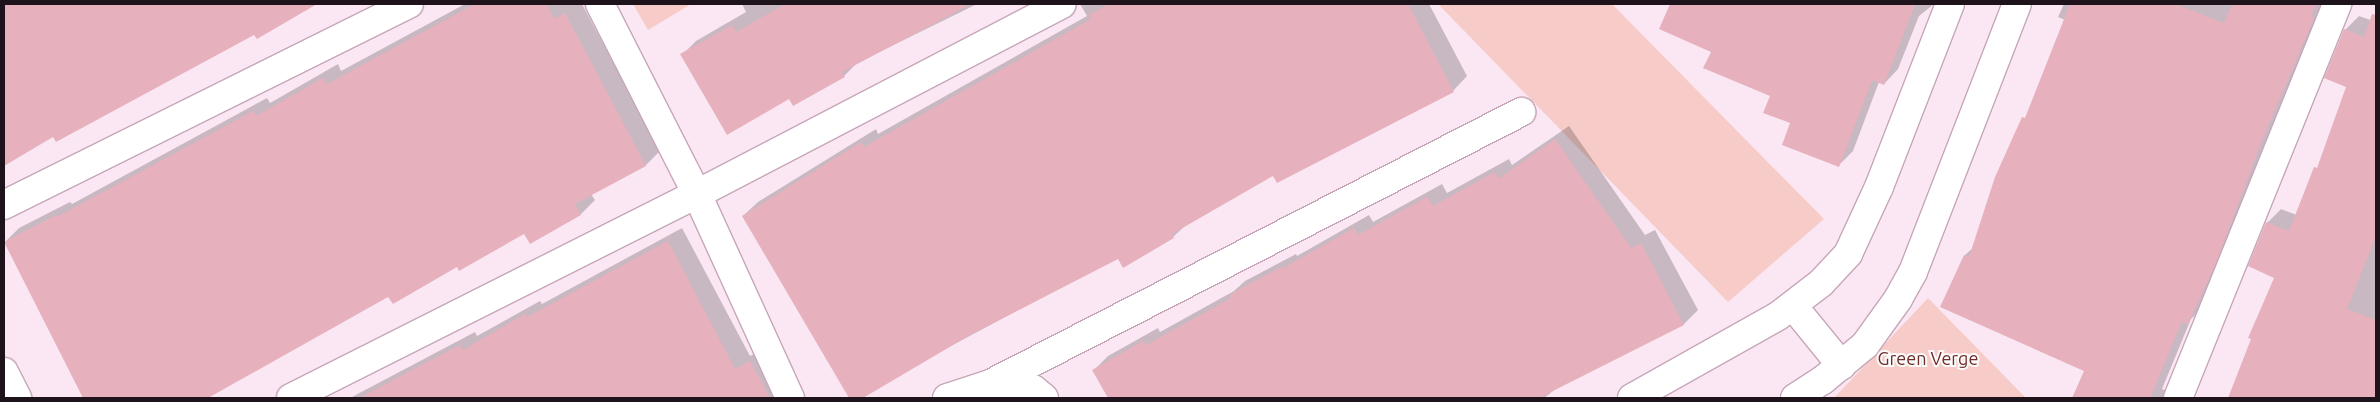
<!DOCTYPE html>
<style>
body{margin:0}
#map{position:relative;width:2380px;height:402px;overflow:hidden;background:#fbe7f3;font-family:Ubuntu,sans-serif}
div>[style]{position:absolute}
.green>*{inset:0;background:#f7ccc8}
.shadow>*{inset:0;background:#0003}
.building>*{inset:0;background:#e6b1bd}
.roads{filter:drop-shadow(1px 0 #c6a6b9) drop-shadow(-1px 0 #c6a6b9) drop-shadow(0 1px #c6a6b9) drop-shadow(0 -1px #c6a6b9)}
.minor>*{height:28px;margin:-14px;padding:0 14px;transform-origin:14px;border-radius:14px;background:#fff}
.secondary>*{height:28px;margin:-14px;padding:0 14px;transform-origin:14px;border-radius:14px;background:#fff}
span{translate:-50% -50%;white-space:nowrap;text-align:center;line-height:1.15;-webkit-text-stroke:4px #fbfbfb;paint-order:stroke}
.park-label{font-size:18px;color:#6e2d2a}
.frame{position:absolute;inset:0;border:5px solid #1e131a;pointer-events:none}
</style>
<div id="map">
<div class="green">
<i style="clip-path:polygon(633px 4px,691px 4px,648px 30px)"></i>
<i style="clip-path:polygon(1438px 4px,1612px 4px,1824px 219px,1728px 302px)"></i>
<i style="clip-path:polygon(1928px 298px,2026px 398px,1834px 398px)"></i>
</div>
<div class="shadow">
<i style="clip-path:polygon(4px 4px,315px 4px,257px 38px,255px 33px,54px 135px,4px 165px)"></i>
<i style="clip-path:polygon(465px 4px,582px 4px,660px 151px,646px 165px,591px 194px,595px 200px,581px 214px,530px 242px,525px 232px,389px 295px,204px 398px,85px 398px,5px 242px,19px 228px,70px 202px,72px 204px,267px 98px,270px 103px,338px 64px,341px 71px)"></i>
<i style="clip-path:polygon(742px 4px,977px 4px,857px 63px,844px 76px,790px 97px,682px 55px,696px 41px,746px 12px)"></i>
<i style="clip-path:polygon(1080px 4px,1429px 4px,1467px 76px,1453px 91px,1277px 182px,1273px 174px,1187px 224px,1173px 237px,1118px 257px,902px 372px,860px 398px,851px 398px,743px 216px,758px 202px,876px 129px,878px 134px,1087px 16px)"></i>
<i style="clip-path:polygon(1671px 4px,1934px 4px,1919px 16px,1898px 69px,1884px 84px,1879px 82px,1853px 151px,1839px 165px,1792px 122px,1771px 95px,1712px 51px,1660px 28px)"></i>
<i style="clip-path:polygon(2064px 4px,2328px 4px,2202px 308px,2191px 319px,2162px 389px,2172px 393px,2170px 398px,2073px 398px,2086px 370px,1942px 306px,1965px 255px,1974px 247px,1997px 177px,2028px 112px,2065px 20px,2058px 17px)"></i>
<i style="clip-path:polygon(2359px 16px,2376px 22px,2376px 398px,2230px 398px,2275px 277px,2267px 223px,2281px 209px,2297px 215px,2320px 164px,2348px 86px,2345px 30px)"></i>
<i style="clip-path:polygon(1569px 126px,1645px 235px,1655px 230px,1698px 310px,1684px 324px,1561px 385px,1544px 398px,1109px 398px,1094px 370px,1108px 356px,1158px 328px,1160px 332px,1234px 291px,1245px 281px,1296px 254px,1297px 256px,1369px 215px,1373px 222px,1442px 184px,1447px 193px,1509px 159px,1512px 165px)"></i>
<i style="clip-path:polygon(682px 228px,750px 356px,765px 348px,779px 398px,350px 398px,475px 332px,477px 336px,540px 301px,542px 304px)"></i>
</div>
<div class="building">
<i style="clip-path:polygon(4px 4px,317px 4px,257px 39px,254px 35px,56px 142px,53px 137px,4px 166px)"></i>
<i style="clip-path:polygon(475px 4px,546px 4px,554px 19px,565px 13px,646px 166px,575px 204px,581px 215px,530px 244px,524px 234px,459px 271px,457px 267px,393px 304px,388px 297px,208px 398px,83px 398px,4px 242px,56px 215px,57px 217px,253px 111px,256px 116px,323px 78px,327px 84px)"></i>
<i style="clip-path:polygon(785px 4px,971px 4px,842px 72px,845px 77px,793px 106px,789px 99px,727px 135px,680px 54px,732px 25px,736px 32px)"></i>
<i style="clip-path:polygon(1109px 4px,1408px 4px,1454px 92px,1277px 183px,1273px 176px,1172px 234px,1174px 238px,1123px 268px,1118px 259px,970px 335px,863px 398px,849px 398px,742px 216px,861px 142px,864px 147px,1091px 19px,1089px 15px)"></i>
<i style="clip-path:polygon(1670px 4px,1915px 4px,1884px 85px,1872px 80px,1839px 167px,1782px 145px,1790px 123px,1763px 113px,1770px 96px,1703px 68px,1711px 52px,1659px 29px)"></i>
<i style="clip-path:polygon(2070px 4px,2175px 4px,2224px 23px,2232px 4px,2316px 4px,2311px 17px,2314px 18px,2262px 140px,2217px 260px,2188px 324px,2182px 321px,2150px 398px,2072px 398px,2084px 371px,1940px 307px,1964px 255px,1969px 257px,1995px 177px,2022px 117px,2025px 118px)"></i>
<i style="clip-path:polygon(2372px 14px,2376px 15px,2376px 236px,2347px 309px,2376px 320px,2376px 398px,2228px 398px,2251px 339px,2248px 338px,2274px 278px,2248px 266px,2266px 222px,2289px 231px,2314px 167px,2317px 168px,2346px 87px,2324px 78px,2344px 29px,2364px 37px)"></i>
<i style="clip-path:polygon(1555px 139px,1631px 248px,1641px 243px,1684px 325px,1539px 398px,1108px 398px,1092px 370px,1143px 341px,1146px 345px,1231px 298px,1229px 295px,1281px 267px,1282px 269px,1354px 228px,1358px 235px,1427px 197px,1433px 206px,1495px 172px,1498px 179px)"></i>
<i style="clip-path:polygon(668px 241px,735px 369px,750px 361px,770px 398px,359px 398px,460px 345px,463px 350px,525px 314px,527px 317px)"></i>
</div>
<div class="roads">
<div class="minor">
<i style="left:600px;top:4px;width:213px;rotate:63deg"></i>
<i style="left:697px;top:194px;width:224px;rotate:65.5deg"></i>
<i style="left:4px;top:205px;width:452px;rotate:-26.4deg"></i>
<i style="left:4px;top:372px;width:29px;rotate:63deg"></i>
<i style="left:990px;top:384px;width:597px;rotate:-27.12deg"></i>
<i style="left:291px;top:398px;width:454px;rotate:-26.7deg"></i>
<i style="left:697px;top:194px;width:411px;rotate:-27.5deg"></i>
<i style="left:947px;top:398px;width:45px;rotate:-18deg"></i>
<i style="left:990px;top:384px;width:24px"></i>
<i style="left:1014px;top:384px;width:20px;rotate:15deg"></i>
<i style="left:1033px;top:389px;width:14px;rotate:39deg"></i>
<i style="left:2178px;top:398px;width:425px;rotate:-68deg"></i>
</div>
<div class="secondary">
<i style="left:1793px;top:306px;width:77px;rotate:50.8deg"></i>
<i style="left:1632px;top:398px;width:167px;rotate:-29.3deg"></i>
<i style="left:1778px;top:316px;width:54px;rotate:-37.5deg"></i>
<i style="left:1821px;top:283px;width:40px;rotate:-47deg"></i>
<i style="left:1848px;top:254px;width:74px;rotate:-65.2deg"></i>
<i style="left:1879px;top:187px;width:196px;rotate:-68.8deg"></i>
<i style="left:1795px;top:398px;width:33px;rotate:-33deg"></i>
<i style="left:1823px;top:380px;width:55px;rotate:-39.8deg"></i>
<i style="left:1865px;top:345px;width:57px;rotate:-54.3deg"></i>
<i style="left:1898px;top:299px;width:31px;rotate:-61deg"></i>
<i style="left:1913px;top:272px;width:287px;rotate:-68.8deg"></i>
</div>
</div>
<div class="park-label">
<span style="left:1928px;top:358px">Green Verge</span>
</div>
<div class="frame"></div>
</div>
